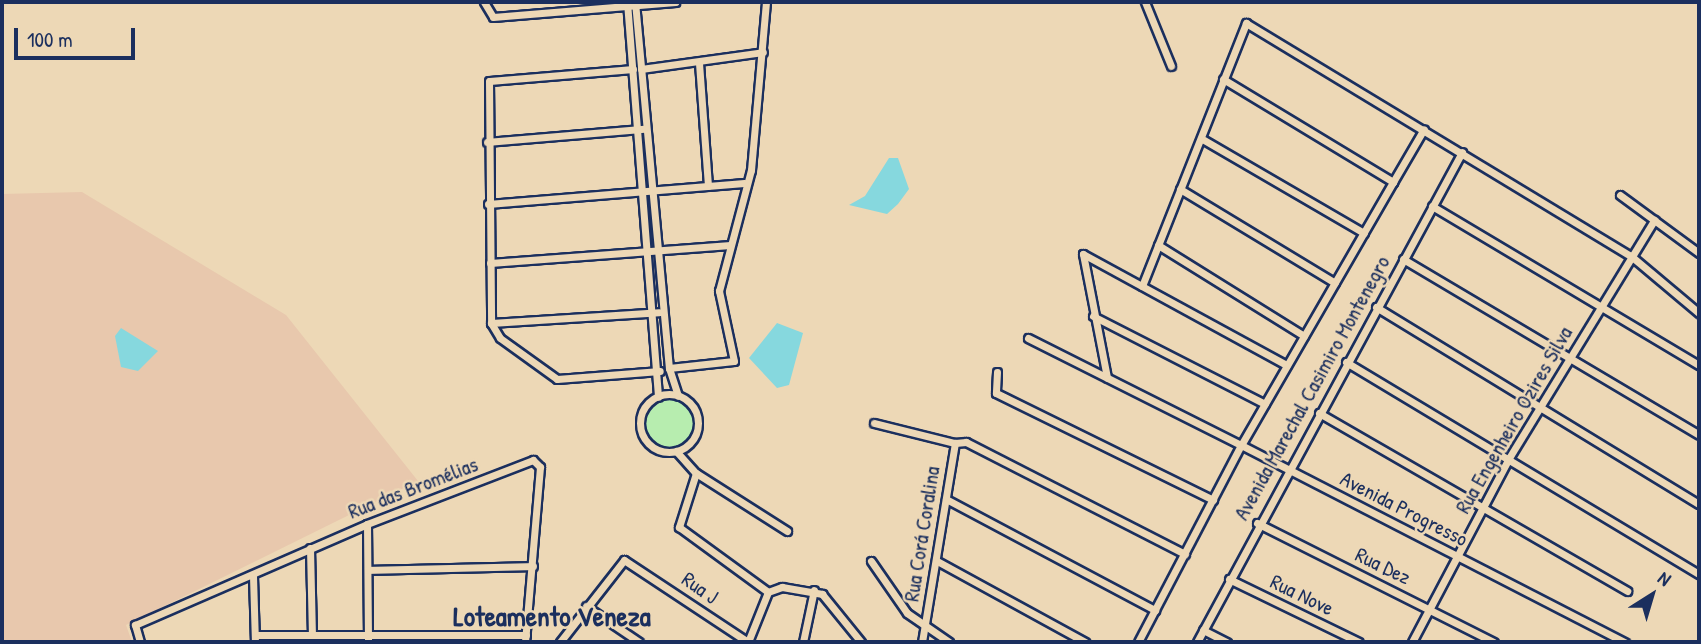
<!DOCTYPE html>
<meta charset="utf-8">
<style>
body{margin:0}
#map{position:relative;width:1701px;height:644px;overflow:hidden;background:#edd8b6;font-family:"Patrick Hand",sans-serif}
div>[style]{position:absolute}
.built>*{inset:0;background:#e8c8ad}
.green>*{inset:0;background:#b7edaf}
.round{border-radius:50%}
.water>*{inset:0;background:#86d8de}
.roads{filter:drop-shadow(2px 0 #1b2f5e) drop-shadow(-2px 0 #1b2f5e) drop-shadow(0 2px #1b2f5e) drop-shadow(0 -2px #1b2f5e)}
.minor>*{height:7px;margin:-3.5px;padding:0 3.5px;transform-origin:3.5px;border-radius:3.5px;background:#edd8b6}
.minor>.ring{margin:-3.5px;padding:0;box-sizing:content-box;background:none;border:7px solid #edd8b6;border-radius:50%}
span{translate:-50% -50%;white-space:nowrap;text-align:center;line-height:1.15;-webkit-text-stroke:5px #edd8b6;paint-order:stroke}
.street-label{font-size:21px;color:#1b2f5e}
.district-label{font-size:28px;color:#1b2f5e;font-weight:700}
.frame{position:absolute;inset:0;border:4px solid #1b2f5e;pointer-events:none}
.north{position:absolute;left:1617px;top:560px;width:70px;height:70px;-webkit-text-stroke:5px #edd8b6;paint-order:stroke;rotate:37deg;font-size:19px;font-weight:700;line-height:28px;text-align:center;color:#1b2f5e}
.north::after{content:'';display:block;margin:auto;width:24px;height:32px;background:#1b2f5e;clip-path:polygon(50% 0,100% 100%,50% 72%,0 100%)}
.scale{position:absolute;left:14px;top:28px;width:121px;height:32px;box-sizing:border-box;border:4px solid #1b2f5e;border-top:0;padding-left:9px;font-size:21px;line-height:24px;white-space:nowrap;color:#1b2f5e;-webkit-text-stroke:5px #edd8b6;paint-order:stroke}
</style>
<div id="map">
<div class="built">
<i style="clip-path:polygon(82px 192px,286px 315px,418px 481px,126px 625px,132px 642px,2px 642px,2px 194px)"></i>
</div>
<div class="green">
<i class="round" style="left:644px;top:398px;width:50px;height:50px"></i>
</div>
<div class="water">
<i style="clip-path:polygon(889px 158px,898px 158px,909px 189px,898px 204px,887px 214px,849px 205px,865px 196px)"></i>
<i style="clip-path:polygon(777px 323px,803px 333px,789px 385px,777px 388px,749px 358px)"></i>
<i style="clip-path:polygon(121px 328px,158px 351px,138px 371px,121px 367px,115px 336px)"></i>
</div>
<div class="roads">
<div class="minor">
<i style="left:484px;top:2px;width:17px;rotate:59deg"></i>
<i style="left:493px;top:17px;width:183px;rotate:-4.7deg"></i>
<i style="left:627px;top:2px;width:396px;rotate:85.5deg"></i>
<i style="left:635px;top:2px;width:368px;rotate:84.7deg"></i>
<i style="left:669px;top:368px;width:29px;rotate:72deg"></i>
<i style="left:1145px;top:2px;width:69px;rotate:67.9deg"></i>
<i style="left:699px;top:63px;width:123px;rotate:85.8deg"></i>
<i style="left:633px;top:69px;width:144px;rotate:175.2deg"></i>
<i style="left:489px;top:81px;width:242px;rotate:89.5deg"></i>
<i style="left:491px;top:323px;width:17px;rotate:59deg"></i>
<i style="left:500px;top:338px;width:70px;rotate:35.7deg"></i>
<i style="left:557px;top:379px;width:103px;rotate:-4.4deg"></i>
<i style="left:641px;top:69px;width:123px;rotate:-7.9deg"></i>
<i style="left:1223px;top:79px;width:199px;rotate:31.2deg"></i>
<i style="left:1393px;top:182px;width:61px;rotate:-59.7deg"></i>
<i style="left:1204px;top:140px;width:185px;rotate:30.2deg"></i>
<i style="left:487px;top:142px;width:157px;rotate:-4.8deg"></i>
<i style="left:1393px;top:182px;width:304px;rotate:120deg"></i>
<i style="left:1241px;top:445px;width:432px;rotate:27.2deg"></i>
<i style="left:1180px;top:189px;width:181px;rotate:31.2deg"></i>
<i style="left:1620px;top:195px;width:98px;rotate:36.3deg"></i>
<i style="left:488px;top:204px;width:257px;rotate:-4.7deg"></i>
<i style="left:1432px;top:206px;width:311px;rotate:30.8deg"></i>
<i style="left:1158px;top:245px;width:172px;rotate:31.9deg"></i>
<i style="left:1083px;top:254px;width:232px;rotate:28.6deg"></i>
<i style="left:1083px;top:254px;width:126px;rotate:79deg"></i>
<i style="left:1403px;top:259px;width:344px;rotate:30.7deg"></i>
<i style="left:490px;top:263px;width:241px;rotate:-4.3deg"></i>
<i style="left:1142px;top:286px;width:283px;rotate:-68.4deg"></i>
<i style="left:1246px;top:23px;width:450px;rotate:31.2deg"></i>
<i style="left:1631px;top:256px;width:89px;rotate:40deg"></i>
<i style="left:1376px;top:307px;width:378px;rotate:31.4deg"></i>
<i style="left:1093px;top:316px;width:193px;rotate:27.1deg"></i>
<i style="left:491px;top:323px;width:168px;rotate:-3.7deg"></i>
<i style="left:1028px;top:338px;width:238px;rotate:26.7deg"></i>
<i style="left:1241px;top:445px;width:222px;rotate:117.6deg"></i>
<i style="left:1346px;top:362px;width:412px;rotate:31deg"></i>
<i style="left:669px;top:368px;width:65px;rotate:-6.1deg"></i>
<i style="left:734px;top:361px;width:72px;rotate:-102.1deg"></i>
<i style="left:719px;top:291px;width:125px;rotate:-75.2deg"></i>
<i style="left:751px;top:170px;width:169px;rotate:-84.9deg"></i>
<i style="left:997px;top:372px;width:21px;rotate:93deg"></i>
<i style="left:996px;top:393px;width:242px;rotate:26.2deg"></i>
<i class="ring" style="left:640px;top:394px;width:51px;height:51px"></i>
<i style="left:1319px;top:413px;width:356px;rotate:30deg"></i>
<i style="left:874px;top:423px;width:83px;rotate:13.9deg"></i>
<i style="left:676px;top:451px;width:30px;rotate:48deg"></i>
<i style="left:696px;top:473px;width:57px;rotate:107.5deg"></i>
<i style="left:679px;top:527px;width:110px;rotate:36.1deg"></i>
<i style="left:696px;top:473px;width:108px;rotate:32.5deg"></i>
<i style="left:946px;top:499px;width:237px;rotate:28deg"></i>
<i style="left:1257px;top:523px;width:265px;rotate:26.7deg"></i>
<i style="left:367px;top:524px;width:118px;rotate:89.5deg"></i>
<i style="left:310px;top:548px;width:85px;rotate:88.7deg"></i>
<i style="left:871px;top:561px;width:63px;rotate:55.3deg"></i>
<i style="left:907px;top:613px;width:51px;rotate:34.6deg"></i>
<i style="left:937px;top:561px;width:169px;rotate:28.7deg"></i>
<i style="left:368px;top:570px;width:165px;rotate:-1.4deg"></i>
<i style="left:253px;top:576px;width:66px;rotate:88.3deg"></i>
<i style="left:1229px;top:579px;width:144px;rotate:25.9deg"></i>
<i style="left:586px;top:606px;width:64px;rotate:34.2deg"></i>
<i style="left:1203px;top:630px;width:27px;rotate:27deg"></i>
<i style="left:255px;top:635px;width:271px"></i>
<i style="left:140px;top:642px;width:18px;rotate:-106deg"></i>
<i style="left:135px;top:625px;width:253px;rotate:-23.5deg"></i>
<i style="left:367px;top:524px;width:178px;rotate:-21.1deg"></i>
<i style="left:533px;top:460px;width:10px;rotate:45deg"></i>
<i style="left:540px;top:467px;width:176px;rotate:94.9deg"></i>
<i style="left:560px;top:642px;width:104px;rotate:-52deg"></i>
<i style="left:624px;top:560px;width:149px;rotate:33.5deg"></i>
<i style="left:748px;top:642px;width:54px;rotate:-68.2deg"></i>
<i style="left:768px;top:592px;width:15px;rotate:-20deg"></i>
<i style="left:782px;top:587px;width:41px;rotate:9.9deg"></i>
<i style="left:822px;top:594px;width:62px;rotate:50.9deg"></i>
<i style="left:803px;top:642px;width:53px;rotate:-78.1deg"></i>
<i style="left:922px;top:642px;width:202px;rotate:-80.6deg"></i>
<i style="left:955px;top:443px;width:11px;rotate:-5deg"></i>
<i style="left:966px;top:442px;width:246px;rotate:27.1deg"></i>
<i style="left:1197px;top:642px;width:557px;rotate:-61.59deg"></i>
<i style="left:1412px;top:642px;width:208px;rotate:-62.2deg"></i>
<i style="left:1509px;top:458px;width:279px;rotate:-58.6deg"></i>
</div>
</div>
<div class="street-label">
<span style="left:1312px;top:388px;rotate:-61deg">Avenida Marechal Casimiro Montenegro</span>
<span style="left:1514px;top:420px;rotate:-60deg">Rua Engenheiro Ozires Silva</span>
<span style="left:413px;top:488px;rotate:-21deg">Rua das Bromélias</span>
<span style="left:1404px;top:509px;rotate:27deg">Avenida Progresso</span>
<span style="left:922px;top:534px;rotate:-81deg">Rua Corá Coralina</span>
<span style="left:1383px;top:566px;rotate:26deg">Rua Dez</span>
<span style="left:700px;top:588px;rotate:35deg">Rua J</span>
<span style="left:1302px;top:595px;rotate:26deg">Rua Nove</span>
</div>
<div class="district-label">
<span style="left:552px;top:616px">Loteamento Veneza</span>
</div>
<div class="frame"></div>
<div class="north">N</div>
<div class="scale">100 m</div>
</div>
